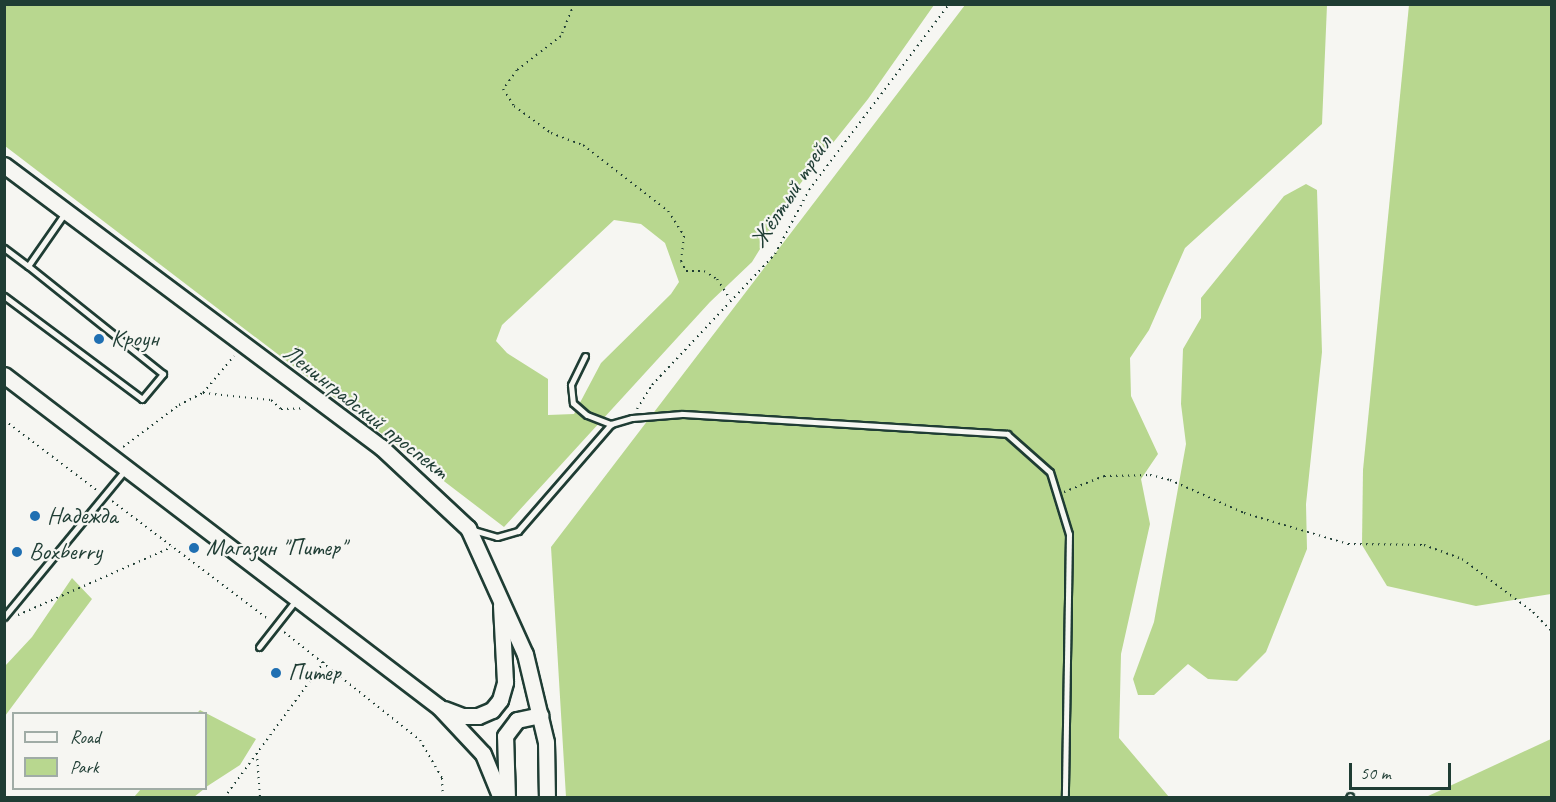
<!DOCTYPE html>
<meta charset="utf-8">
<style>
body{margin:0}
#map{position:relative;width:1556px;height:802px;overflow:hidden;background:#f6f6f2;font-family:Caveat,sans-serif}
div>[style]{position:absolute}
.green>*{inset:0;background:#b8d78f}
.path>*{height:2px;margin-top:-1px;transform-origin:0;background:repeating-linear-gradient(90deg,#1f3d34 0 1.5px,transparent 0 6px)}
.roads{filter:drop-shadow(2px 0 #1f3d34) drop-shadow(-2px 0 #1f3d34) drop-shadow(0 2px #1f3d34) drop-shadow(0 -2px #1f3d34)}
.lane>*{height:5px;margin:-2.5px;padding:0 2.5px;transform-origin:2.5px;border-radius:2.5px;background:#f6f6f2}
.secondary>*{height:15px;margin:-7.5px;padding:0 7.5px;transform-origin:7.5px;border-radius:7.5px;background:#f6f6f2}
.dots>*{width:16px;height:16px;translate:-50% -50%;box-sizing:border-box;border:3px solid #f6f6f2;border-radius:50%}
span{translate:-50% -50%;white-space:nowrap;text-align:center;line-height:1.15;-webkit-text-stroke:4.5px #f6f6f2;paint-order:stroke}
.street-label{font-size:24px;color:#1f3d34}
.poi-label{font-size:24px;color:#1f3d34}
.left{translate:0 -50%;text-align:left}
.frame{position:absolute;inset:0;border:6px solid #1f3d34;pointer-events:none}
.legend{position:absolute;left:12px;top:712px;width:195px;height:78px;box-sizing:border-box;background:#f6f6f2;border:2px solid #a0aca6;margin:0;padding:8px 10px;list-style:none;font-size:18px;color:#1f3d34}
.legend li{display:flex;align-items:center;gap:12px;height:30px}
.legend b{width:30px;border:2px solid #a0aca6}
.scale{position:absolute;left:1349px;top:763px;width:102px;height:27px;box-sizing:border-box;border:3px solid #1f3d34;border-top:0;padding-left:8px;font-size:18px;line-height:21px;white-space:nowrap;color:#1f3d34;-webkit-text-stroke:4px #f6f6f2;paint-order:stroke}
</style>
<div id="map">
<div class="green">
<i style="clip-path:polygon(evenodd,4px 5px,934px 5px,868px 99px,800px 184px,752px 262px,710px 302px,504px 527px,5px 146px,4px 5px,614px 220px,641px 224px,665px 243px,679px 282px,671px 294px,601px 363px,574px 414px,548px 415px,548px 379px,507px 353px,496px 341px,502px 325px,614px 220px)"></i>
<i style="clip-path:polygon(965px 5px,1327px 5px,1322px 124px,1185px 248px,1149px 330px,1130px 358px,1131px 396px,1158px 454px,1141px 479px,1150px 524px,1121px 654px,1119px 738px,1169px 797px,566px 797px,551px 547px)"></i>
<i style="clip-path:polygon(1409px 5px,1551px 5px,1551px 594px,1476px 606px,1387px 586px,1362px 545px,1363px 470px)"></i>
<i style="clip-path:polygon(1306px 184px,1317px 190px,1322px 352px,1306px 504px,1307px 549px,1266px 652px,1237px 681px,1208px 679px,1188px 664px,1154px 695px,1138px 695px,1133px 679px,1154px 622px,1186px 444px,1181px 404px,1183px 349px,1201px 318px,1201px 298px,1284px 196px)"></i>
<i style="clip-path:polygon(72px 578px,92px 599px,5px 716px,5px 666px,32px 637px)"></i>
<i style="clip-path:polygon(200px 710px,256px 739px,240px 765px,206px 787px,206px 714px,197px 713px)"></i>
<i style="clip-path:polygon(1551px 739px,1551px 797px,1426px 797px)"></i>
<i style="clip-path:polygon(141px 789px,141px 788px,204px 789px,194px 797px,134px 797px)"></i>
</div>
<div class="path">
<i style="left:574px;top:4px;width:35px;rotate:112deg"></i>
<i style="left:561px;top:36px;width:56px;rotate:142.3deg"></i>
<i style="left:517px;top:70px;width:24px;rotate:126deg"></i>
<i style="left:503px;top:89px;width:20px;rotate:57deg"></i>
<i style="left:514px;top:106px;width:46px;rotate:36.1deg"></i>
<i style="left:551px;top:133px;width:34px;rotate:21deg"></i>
<i style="left:583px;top:145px;width:108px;rotate:37.8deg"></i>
<i style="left:668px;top:211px;width:30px;rotate:57deg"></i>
<i style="left:684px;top:236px;width:25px;rotate:97deg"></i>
<i style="left:681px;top:261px;width:11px;rotate:63deg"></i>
<i style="left:686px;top:271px;width:18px"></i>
<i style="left:704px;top:271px;width:15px;rotate:32deg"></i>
<i style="left:717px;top:279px;width:24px;rotate:57deg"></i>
<i style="left:203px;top:393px;width:48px;rotate:-50deg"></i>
<i style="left:637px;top:409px;width:28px;rotate:-58deg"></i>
<i style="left:652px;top:385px;width:180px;rotate:-46.8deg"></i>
<i style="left:775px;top:254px;width:72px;rotate:-62deg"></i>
<i style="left:809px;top:190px;width:233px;rotate:-53deg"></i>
<i style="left:4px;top:420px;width:118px;rotate:37.1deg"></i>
<i style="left:123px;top:447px;width:70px;rotate:-36.9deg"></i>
<i style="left:179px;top:405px;width:27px;rotate:-27deg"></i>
<i style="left:203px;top:393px;width:68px;rotate:5.9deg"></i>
<i style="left:271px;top:400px;width:13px;rotate:42deg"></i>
<i style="left:281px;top:409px;width:23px;rotate:-2deg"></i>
<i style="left:1064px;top:492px;width:43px;rotate:-21.8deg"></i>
<i style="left:1104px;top:476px;width:46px;rotate:-1.2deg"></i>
<i style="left:1150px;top:475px;width:21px;rotate:14deg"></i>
<i style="left:1170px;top:480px;width:81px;rotate:24deg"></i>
<i style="left:1244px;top:513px;width:109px;rotate:16.6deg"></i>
<i style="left:1348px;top:544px;width:76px;rotate:0.8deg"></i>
<i style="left:1424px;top:545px;width:40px;rotate:20.2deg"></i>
<i style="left:1462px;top:559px;width:89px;rotate:36.7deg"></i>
<i style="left:1533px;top:612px;width:28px;rotate:46deg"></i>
<i style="left:112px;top:501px;width:196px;rotate:37.1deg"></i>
<i style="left:18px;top:615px;width:168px;rotate:-23.8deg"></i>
<i style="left:284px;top:632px;width:174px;rotate:38.5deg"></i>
<i style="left:420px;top:740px;width:44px;rotate:59.9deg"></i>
<i style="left:442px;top:778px;width:20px;rotate:87deg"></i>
<i style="left:257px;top:753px;width:45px;rotate:86.2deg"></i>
<i style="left:224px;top:798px;width:169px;rotate:-53.7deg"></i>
</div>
<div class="roads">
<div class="lane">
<i style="left:4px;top:248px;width:30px;rotate:37deg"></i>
<i style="left:28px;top:266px;width:65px;rotate:-55.1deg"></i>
<i style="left:4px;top:296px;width:172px;rotate:36.7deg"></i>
<i style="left:142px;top:399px;width:33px;rotate:-50deg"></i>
<i style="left:163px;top:374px;width:173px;rotate:-141.3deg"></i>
<i style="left:585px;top:356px;width:32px;rotate:116deg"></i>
<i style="left:571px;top:385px;width:18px;rotate:84deg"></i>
<i style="left:573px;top:403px;width:18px;rotate:41deg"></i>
<i style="left:587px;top:415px;width:26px;rotate:21deg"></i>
<i style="left:611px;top:424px;width:22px;rotate:-16deg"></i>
<i style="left:632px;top:418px;width:50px;rotate:-4.6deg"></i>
<i style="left:682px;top:414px;width:326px;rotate:3.5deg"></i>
<i style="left:1007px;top:434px;width:57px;rotate:41.5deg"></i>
<i style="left:1050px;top:472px;width:65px;rotate:73deg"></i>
<i style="left:1069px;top:534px;width:264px;rotate:90.9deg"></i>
<i style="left:473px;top:530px;width:25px;rotate:16deg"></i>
<i style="left:497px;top:537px;width:22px;rotate:-16deg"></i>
<i style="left:518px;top:531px;width:142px;rotate:-49deg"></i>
<i style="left:4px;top:617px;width:190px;rotate:-50.5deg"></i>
<i style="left:259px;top:647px;width:60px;rotate:-51.8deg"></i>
<i style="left:1349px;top:798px;width:2px;rotate:-63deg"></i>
</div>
<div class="secondary">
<i style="left:4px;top:165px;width:471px;rotate:36.8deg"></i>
<i style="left:381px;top:447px;width:119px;rotate:43deg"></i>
<i style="left:468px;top:528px;width:138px;rotate:65.7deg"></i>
<i style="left:525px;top:654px;width:90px;rotate:76.6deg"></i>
<i style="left:546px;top:742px;width:56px;rotate:89deg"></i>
<i style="left:4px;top:375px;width:547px;rotate:37.35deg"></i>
<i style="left:439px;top:707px;width:64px;rotate:46.9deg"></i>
<i style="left:483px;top:754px;width:48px;rotate:67.8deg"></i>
<i style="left:444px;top:709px;width:19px;rotate:21deg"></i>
<i style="left:462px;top:716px;width:16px"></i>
<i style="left:478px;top:716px;width:15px;rotate:-23deg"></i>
<i style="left:492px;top:710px;width:13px;rotate:-51deg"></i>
<i style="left:500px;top:700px;width:19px;rotate:-74deg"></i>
<i style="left:505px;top:682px;width:77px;rotate:-93deg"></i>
<i style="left:507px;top:798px;width:62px;rotate:-91.8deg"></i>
<i style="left:505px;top:736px;width:20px;rotate:-53deg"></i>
<i style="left:517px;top:720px;width:24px;rotate:-12deg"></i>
</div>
</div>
<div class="dots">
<i style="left:99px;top:339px;background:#1f6fb2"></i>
<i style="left:35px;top:516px;background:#1f6fb2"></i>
<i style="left:194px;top:548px;background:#1f6fb2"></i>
<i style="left:17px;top:552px;background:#1f6fb2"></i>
<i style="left:276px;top:673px;background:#1f6fb2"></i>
</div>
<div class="street-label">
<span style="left:791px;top:192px;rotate:-57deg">Жёлтый трейл</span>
<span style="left:366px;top:412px;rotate:38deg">Ленинградский проспект</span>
</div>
<div class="poi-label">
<span class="left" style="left:111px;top:339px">Кроун</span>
<span class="left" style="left:47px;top:516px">Надежда</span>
<span class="left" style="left:206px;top:548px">Магазин "Питер"</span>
<span class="left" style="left:29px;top:552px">Boxberry</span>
<span class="left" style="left:288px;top:673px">Питер</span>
</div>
<div class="frame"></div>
<ul class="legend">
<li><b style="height:8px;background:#f6f6f2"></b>Road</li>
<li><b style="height:16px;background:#b8d78f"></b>Park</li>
</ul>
<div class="scale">50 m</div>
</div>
